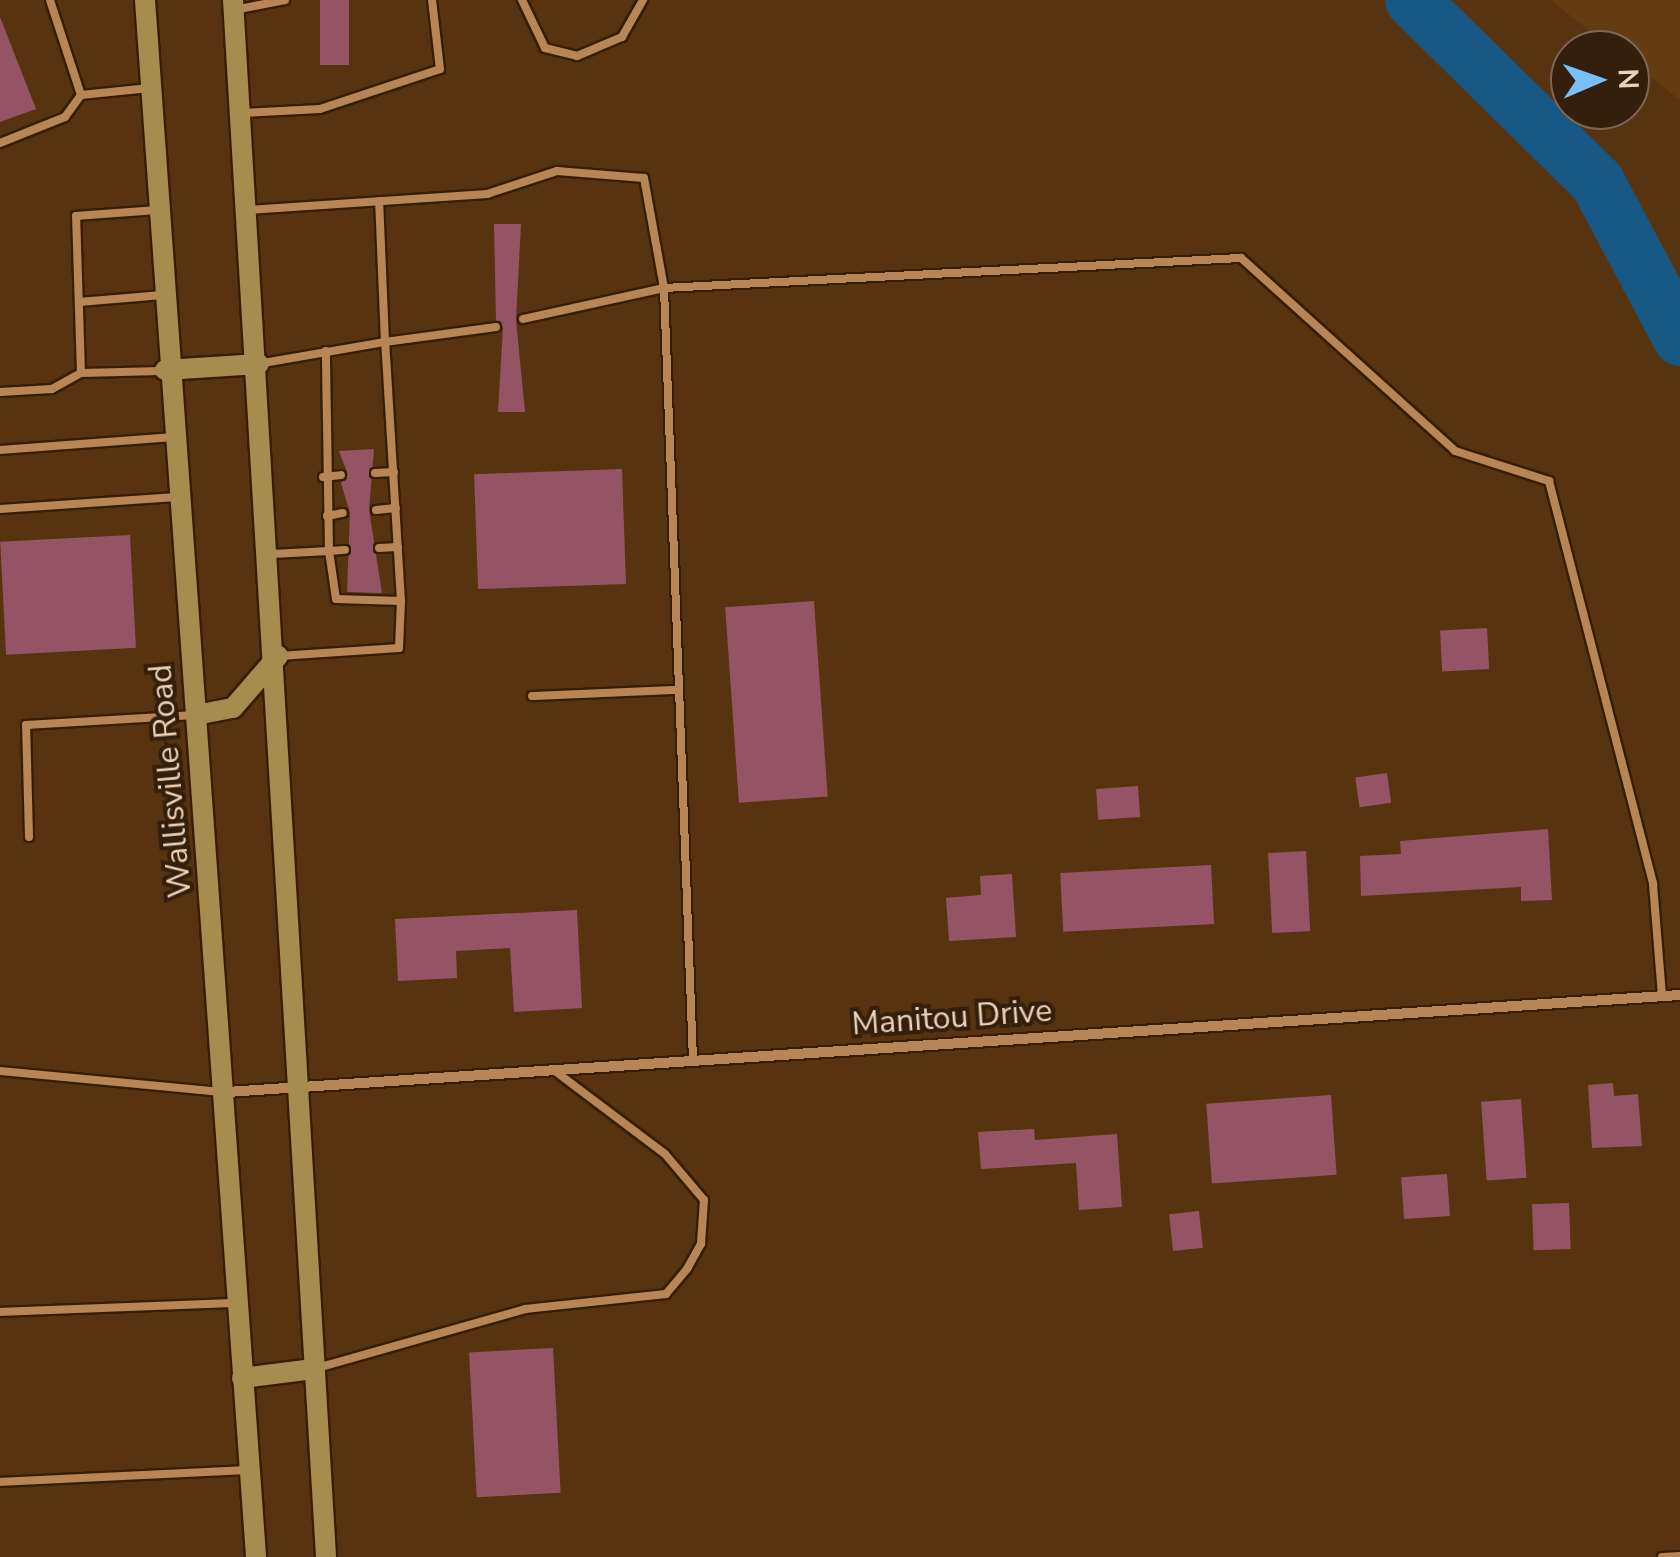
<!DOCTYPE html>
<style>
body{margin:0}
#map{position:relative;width:1680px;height:1557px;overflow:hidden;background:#57340f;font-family:"Nunito Sans",sans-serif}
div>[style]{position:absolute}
.built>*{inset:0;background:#643c11}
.river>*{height:55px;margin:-27.5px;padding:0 27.5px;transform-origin:27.5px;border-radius:27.5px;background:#165783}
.building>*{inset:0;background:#955466;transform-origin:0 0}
.roads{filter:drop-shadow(2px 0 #361e05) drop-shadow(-2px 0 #361e05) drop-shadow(0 2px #361e05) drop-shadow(0 -2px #361e05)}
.lane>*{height:8px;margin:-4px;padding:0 4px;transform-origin:4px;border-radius:4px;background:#b78556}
.street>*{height:10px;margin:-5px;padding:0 5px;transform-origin:5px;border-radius:5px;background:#b78556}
.secondary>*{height:20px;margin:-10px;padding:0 10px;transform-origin:10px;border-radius:10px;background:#a78c4f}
span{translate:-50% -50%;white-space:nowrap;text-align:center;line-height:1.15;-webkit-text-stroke:8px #331f0b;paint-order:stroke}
.street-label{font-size:32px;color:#ecd1b9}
.north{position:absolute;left:1550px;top:30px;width:100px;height:100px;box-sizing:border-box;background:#331f0b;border:2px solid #7d6651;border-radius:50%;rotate:88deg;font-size:28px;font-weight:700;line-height:40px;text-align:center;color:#ecd1b9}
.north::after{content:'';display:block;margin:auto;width:35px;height:45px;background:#78bff7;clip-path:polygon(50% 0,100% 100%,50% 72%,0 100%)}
</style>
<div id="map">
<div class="built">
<i style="clip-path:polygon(1550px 0,1680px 0,1680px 100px,1630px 61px,1630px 50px,1615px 50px)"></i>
</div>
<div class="river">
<i style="left:1412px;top:0;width:260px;rotate:44.5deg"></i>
<i style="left:1597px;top:182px;width:177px;rotate:62deg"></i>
</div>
<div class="building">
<i style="left:320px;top:0;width:29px;height:65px"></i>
<i style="clip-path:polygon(0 17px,36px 109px,0 122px)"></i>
<i style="clip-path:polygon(494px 224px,521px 224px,516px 320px,525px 412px,498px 412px,503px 327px,496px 320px)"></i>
<i style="clip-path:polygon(374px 449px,369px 510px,382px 593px,347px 592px,350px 513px,341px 483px,348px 475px,339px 451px)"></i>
<i style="left:622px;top:469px;width:115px;height:148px;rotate:88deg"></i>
<i style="left:130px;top:535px;width:113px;height:130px;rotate:87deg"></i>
<i style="left:814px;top:601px;width:196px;height:89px;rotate:86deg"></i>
<i style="left:1487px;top:628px;width:41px;height:47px;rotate:87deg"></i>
<i style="left:1387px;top:773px;width:30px;height:32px;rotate:82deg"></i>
<i style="left:1138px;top:786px;width:31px;height:42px;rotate:86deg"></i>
<i style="clip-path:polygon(1548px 829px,1552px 900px,1521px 901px,1521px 887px,1361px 896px,1360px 856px,1401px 854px,1400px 841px)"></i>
<i style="left:1306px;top:851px;width:80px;height:38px;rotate:87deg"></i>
<i style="left:1211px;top:865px;width:59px;height:151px;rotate:87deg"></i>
<i style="clip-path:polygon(1012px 874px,1016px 937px,949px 941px,946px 898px,981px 895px,980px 876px)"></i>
<i style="clip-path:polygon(577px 910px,582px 1008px,514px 1012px,510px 948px,456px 951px,457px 978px,398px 981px,395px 919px)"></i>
<i style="clip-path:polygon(1613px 1083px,1614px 1096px,1638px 1094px,1642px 1146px,1592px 1148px,1588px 1085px)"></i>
<i style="left:1331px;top:1095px;width:80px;height:125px;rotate:86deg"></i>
<i style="left:1521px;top:1099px;width:79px;height:40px;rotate:86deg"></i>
<i style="clip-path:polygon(1034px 1129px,1035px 1140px,1117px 1134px,1122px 1207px,1079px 1210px,1076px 1163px,981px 1169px,978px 1132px)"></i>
<i style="left:1447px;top:1174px;width:42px;height:46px;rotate:86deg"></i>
<i style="left:1569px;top:1203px;width:46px;height:37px;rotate:88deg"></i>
<i style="left:1199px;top:1211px;width:37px;height:30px;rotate:84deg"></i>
<i style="left:553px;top:1348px;width:145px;height:84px;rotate:87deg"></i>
</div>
<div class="roads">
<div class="lane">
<i style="left:522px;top:0;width:53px;rotate:64.4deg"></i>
<i style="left:545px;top:48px;width:33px;rotate:14deg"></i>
<i style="left:577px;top:56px;width:49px;rotate:-22.9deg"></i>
<i style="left:622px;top:37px;width:43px;rotate:-60.4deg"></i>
<i style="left:234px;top:10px;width:52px;rotate:-11.1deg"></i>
<i style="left:81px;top:95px;width:69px;rotate:-5.8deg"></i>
<i style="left:242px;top:113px;width:78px;rotate:-2.9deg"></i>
<i style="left:320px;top:109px;width:126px;rotate:-18.4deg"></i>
<i style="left:440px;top:69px;width:69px;rotate:-96.6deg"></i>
<i style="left:0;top:143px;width:70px;rotate:-21.8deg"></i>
<i style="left:65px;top:117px;width:27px;rotate:-54deg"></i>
<i style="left:81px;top:95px;width:100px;rotate:-108.1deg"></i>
<i style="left:248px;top:210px;width:240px;rotate:-3.8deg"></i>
<i style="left:487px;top:194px;width:74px;rotate:-18.2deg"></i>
<i style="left:557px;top:171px;width:87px;rotate:4.6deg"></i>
<i style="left:644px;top:178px;width:112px;rotate:79.7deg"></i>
<i style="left:664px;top:288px;width:578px;rotate:-2.98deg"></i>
<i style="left:1241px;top:258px;width:288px;rotate:42deg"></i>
<i style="left:1455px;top:451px;width:99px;rotate:17.7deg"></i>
<i style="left:1549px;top:481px;width:416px;rotate:75.5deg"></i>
<i style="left:1653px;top:884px;width:111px;rotate:85.4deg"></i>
<i style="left:80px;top:302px;width:82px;rotate:-4.9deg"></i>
<i style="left:523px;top:319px;width:144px;rotate:-12.4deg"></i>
<i style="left:664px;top:288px;width:774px;rotate:87.85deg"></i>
<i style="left:263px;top:363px;width:124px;rotate:-9.8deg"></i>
<i style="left:385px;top:342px;width:141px;rotate:-92.4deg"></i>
<i style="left:81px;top:373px;width:80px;rotate:-1.4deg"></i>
<i style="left:0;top:392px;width:52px;rotate:-3.3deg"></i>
<i style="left:52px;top:389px;width:33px;rotate:-29deg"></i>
<i style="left:81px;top:373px;width:157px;rotate:-91.8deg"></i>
<i style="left:76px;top:216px;width:81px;rotate:-4.2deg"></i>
<i style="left:0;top:450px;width:171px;rotate:-4.3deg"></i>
<i style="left:375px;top:473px;width:19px;rotate:-3deg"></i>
<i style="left:323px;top:477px;width:18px;rotate:-6deg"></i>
<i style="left:0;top:509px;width:177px;rotate:-3.9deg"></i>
<i style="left:376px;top:510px;width:20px;rotate:-6deg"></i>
<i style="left:327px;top:516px;width:16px;rotate:-11deg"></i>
<i style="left:379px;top:548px;width:19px;rotate:-3deg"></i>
<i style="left:272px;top:554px;width:57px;rotate:-3deg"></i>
<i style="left:329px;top:551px;width:200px;rotate:-90.9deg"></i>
<i style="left:401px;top:601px;width:259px;rotate:-93.5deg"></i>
<i style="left:385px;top:342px;width:112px;rotate:-7.7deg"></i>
<i style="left:279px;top:656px;width:120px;rotate:-3.8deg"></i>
<i style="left:399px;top:648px;width:47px;rotate:-87.6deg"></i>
<i style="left:401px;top:601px;width:65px;rotate:-178.2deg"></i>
<i style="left:336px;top:599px;width:49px;rotate:-98.3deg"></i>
<i style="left:329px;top:551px;width:16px;rotate:-4deg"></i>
<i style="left:532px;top:696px;width:143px;rotate:-2.4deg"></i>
<i style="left:29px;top:837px;width:112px;rotate:-91.5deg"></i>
<i style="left:26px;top:725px;width:170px;rotate:-3.4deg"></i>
<i style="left:0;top:1071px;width:224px;rotate:5.4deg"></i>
<i style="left:0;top:1312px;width:235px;rotate:-2.2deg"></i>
<i style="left:317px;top:1368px;width:216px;rotate:-15.8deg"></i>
<i style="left:525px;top:1309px;width:142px;rotate:-6.1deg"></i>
<i style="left:666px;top:1294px;width:33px;rotate:-50deg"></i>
<i style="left:687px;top:1269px;width:29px;rotate:-61deg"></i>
<i style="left:701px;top:1244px;width:44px;rotate:-86.1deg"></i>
<i style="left:704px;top:1200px;width:60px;rotate:-130.3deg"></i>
<i style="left:665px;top:1154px;width:141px;rotate:-143deg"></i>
<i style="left:0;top:1482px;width:249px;rotate:-2.8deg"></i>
<i style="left:1662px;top:1557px;width:18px;rotate:-3deg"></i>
</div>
<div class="street">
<i style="left:227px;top:1092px;width:1456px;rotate:-3.82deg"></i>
</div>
<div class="secondary">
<i style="left:145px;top:0;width:1561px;rotate:85.92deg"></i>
<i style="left:233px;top:0;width:1560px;rotate:86.58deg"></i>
<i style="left:165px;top:370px;width:94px;rotate:-3.7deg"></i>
<i style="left:196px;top:715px;width:38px;rotate:-11deg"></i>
<i style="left:233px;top:708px;width:69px;rotate:-49.1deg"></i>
<i style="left:242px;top:1378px;width:72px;rotate:-7.2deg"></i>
</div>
</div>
<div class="street-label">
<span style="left:171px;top:781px;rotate:-95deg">Wallisville Road</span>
<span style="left:952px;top:1018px;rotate:-4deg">Manitou Drive</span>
</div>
<div class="north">N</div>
</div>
